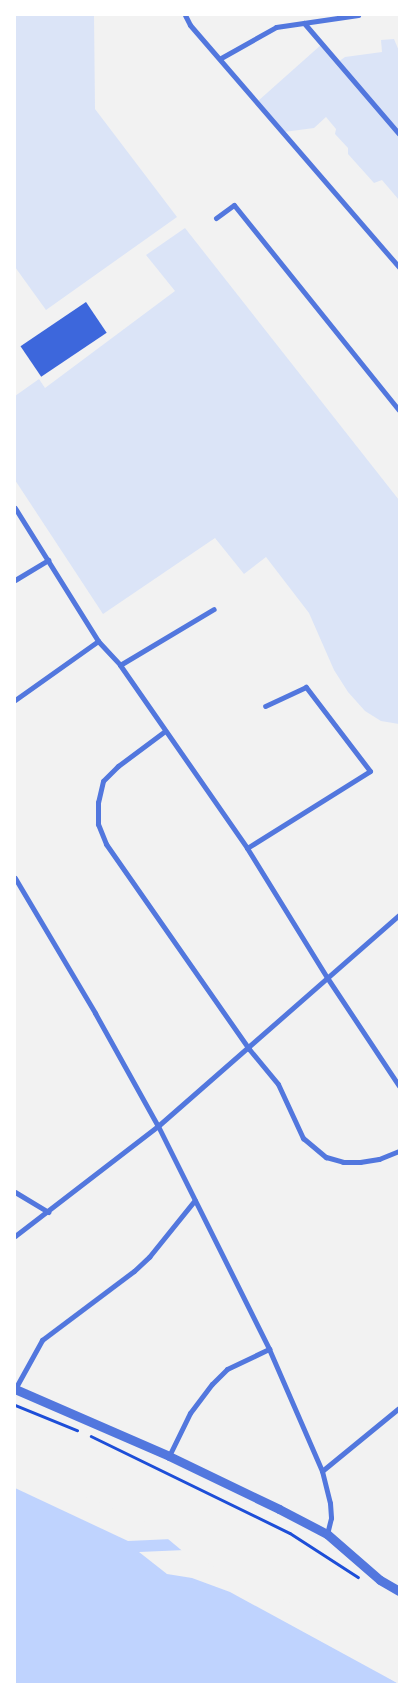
<!DOCTYPE html>
<style>
body{margin:0}
#map{position:relative;width:414px;height:1699px;overflow:hidden;background:#f2f2f2;font-family:Ubuntu,sans-serif}
div>[style]{position:absolute}
.green>*{inset:0;background:#dbe4f7}
.water>*{inset:0;background:#bfd3fe}
.pier>*{inset:0;background:#f2f2f2}
.building>*{inset:0;background:#3d67dc;transform-origin:0 0}
.path>*{height:2.5px;margin:-1.25px;padding:0 1.25px;transform-origin:1.25px;border-radius:1.25px;background:#1d4ed8}
.minor>*{height:5px;margin:-2.5px;padding:0 2.5px;transform-origin:2.5px;border-radius:2.5px;background:#5277de}
.tertiary>*{height:9px;margin:-4.5px;padding:0 4.5px;transform-origin:4.5px;border-radius:4.5px;background:#5277de}
span{translate:-50% -50%;white-space:nowrap;text-align:center;line-height:1.15;-webkit-text-stroke:5px #fff;paint-order:stroke}
.frame{position:absolute;inset:0;border:16px solid #fff;pointer-events:none}
</style>
<div id="map">
<div class="green">
<i style="clip-path:polygon(15px 15px,94px 15px,95px 109px,177px 217px,46px 310px,15px 267px)"></i>
<i style="clip-path:polygon(394px 39px,399px 51px,399px 200px,382px 180px,374px 183px,348px 154px,348px 148px,335px 134px,336px 129px,326px 117px,314px 128px,284px 132px,258px 101px,322px 44px,338px 62px,345px 57px,382px 52px,381px 40px)"></i>
<i style="clip-path:polygon(185px 228px,399px 500px,399px 724px,381px 721px,365px 711px,348px 692px,334px 670px,309px 613px,266px 557px,244px 574px,215px 538px,103px 614px,15px 480px,15px 396px,39px 379px,45px 388px,175px 291px,146px 255px)"></i>
</div>
<div class="water">
<i style="clip-path:polygon(15px 1469px,156px 1529px,192px 1559px,399px 1684px,15px 1684px)"></i>
</div>
<div class="pier">
<i style="clip-path:polygon(15px 1467px,157px 1527px,172px 1539px,128px 1541px,15px 1488px)"></i>
<i style="clip-path:polygon(185px 1550px,194px 1557px,350px 1632px,399px 1666px,399px 1684px,230px 1592px,192px 1578px,167px 1574px,139px 1552px)"></i>
</div>
<div class="building">
<i style="left:86px;top:302px;width:37px;height:79px;rotate:56deg"></i>
</div>
<div class="path">
<i style="left:15px;top:1405px;width:67px;rotate:22deg"></i>
<i style="left:91px;top:1436px;width:221px;rotate:26deg"></i>
<i style="left:290px;top:1533px;width:81px;rotate:32.9deg"></i>
</div>
<div class="minor">
<i style="left:185px;top:15px;width:11px;rotate:63deg"></i>
<i style="left:190px;top:25px;width:320px;rotate:49.2deg"></i>
<i style="left:304px;top:23px;width:146px;rotate:49.4deg"></i>
<i style="left:221px;top:58px;width:63px;rotate:-29.4deg"></i>
<i style="left:276px;top:27px;width:83px;rotate:-8.3deg"></i>
<i style="left:216px;top:218px;width:22px;rotate:-36deg"></i>
<i style="left:234px;top:205px;width:263px;rotate:51.2deg"></i>
<i style="left:15px;top:508px;width:157px;rotate:58deg"></i>
<i style="left:98px;top:641px;width:33px;rotate:47deg"></i>
<i style="left:120px;top:665px;width:223px;rotate:55.2deg"></i>
<i style="left:247px;top:848px;width:154px;rotate:58.3deg"></i>
<i style="left:328px;top:979px;width:128px;rotate:56.4deg"></i>
<i style="left:15px;top:580px;width:39px;rotate:-31deg"></i>
<i style="left:120px;top:665px;width:109px;rotate:-30.8deg"></i>
<i style="left:15px;top:700px;width:102px;rotate:-35.4deg"></i>
<i style="left:165px;top:731px;width:59px;rotate:143.3deg"></i>
<i style="left:118px;top:766px;width:21px;rotate:135deg"></i>
<i style="left:103px;top:781px;width:22px;rotate:103deg"></i>
<i style="left:98px;top:802px;width:22px;rotate:90deg"></i>
<i style="left:98px;top:824px;width:22px;rotate:68deg"></i>
<i style="left:106px;top:844px;width:250px;rotate:55.1deg"></i>
<i style="left:249px;top:1049px;width:45px;rotate:50.4deg"></i>
<i style="left:278px;top:1084px;width:60px;rotate:65.2deg"></i>
<i style="left:303px;top:1138px;width:30px;rotate:40deg"></i>
<i style="left:326px;top:1157px;width:18px;rotate:16deg"></i>
<i style="left:343px;top:1162px;width:17px"></i>
<i style="left:360px;top:1162px;width:19px;rotate:-9deg"></i>
<i style="left:379px;top:1159px;width:22px;rotate:-22deg"></i>
<i style="left:247px;top:848px;width:145px;rotate:-32deg"></i>
<i style="left:370px;top:771px;width:106px;rotate:-127.3deg"></i>
<i style="left:306px;top:687px;width:45px;rotate:155.1deg"></i>
<i style="left:15px;top:878px;width:157px;rotate:59.3deg"></i>
<i style="left:95px;top:1013px;width:129px;rotate:60.9deg"></i>
<i style="left:158px;top:1126px;width:249px;rotate:63.5deg"></i>
<i style="left:269px;top:1349px;width:133px;rotate:66.5deg"></i>
<i style="left:322px;top:1471px;width:33px;rotate:76deg"></i>
<i style="left:330px;top:1503px;width:15px;rotate:86deg"></i>
<i style="left:331px;top:1518px;width:16px;rotate:104deg"></i>
<i style="left:15px;top:1192px;width:39px;rotate:31deg"></i>
<i style="left:15px;top:1236px;width:180px;rotate:-37.6deg"></i>
<i style="left:158px;top:1126px;width:320px;rotate:-41.2deg"></i>
<i style="left:15px;top:1389px;width:56px;rotate:-61.1deg"></i>
<i style="left:42px;top:1340px;width:115px;rotate:-36.9deg"></i>
<i style="left:134px;top:1271px;width:21px;rotate:-43deg"></i>
<i style="left:149px;top:1257px;width:73px;rotate:-51.1deg"></i>
<i style="left:169px;top:1456px;width:48px;rotate:-64deg"></i>
<i style="left:190px;top:1413px;width:36px;rotate:-53deg"></i>
<i style="left:212px;top:1384px;width:21px;rotate:-45deg"></i>
<i style="left:227px;top:1369px;width:47px;rotate:-25.5deg"></i>
<i style="left:322px;top:1471px;width:99px;rotate:-39.3deg"></i>
</div>
<div class="tertiary">
<i style="left:15px;top:1389px;width:168px;rotate:23.5deg"></i>
<i style="left:169px;top:1456px;width:122px;rotate:25.7deg"></i>
<i style="left:279px;top:1509px;width:54px;rotate:27.5deg"></i>
<i style="left:327px;top:1534px;width:70px;rotate:41deg"></i>
<i style="left:380px;top:1580px;width:22px;rotate:30deg"></i>
</div>
<div class="frame"></div>
</div>
